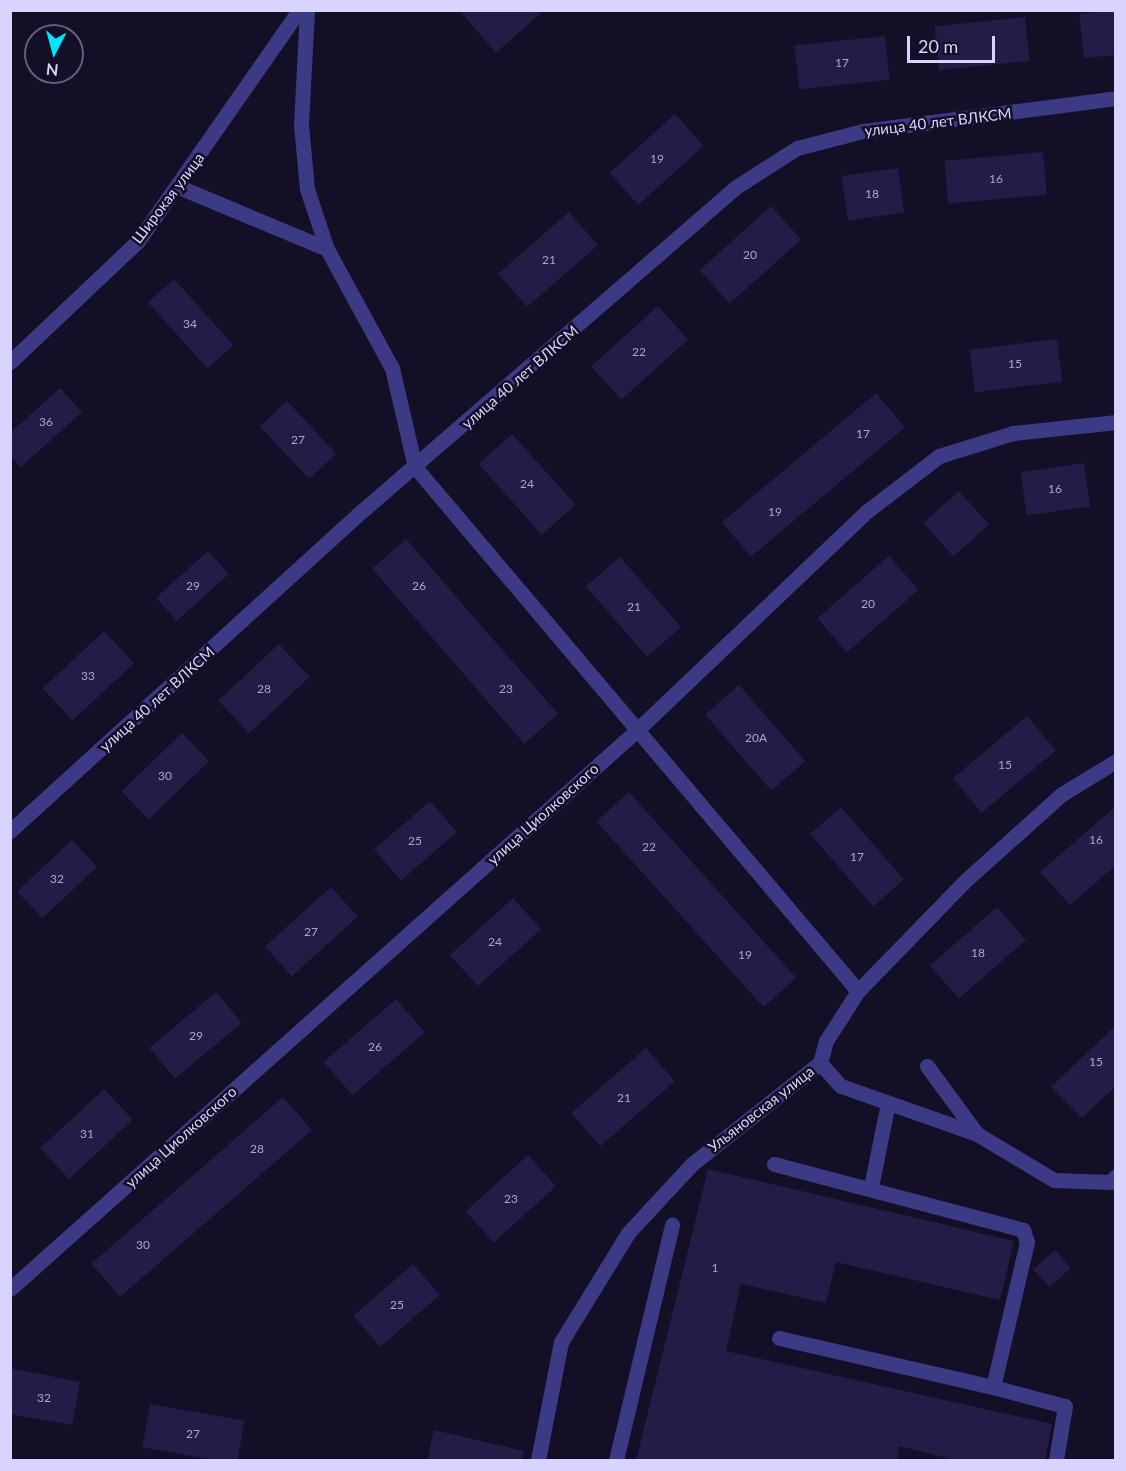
<!DOCTYPE html>
<meta charset="utf-8">
<style>
body{margin:0}
#map{position:relative;width:1126px;height:1471px;overflow:hidden;background:#130f26;font-family:Lato,sans-serif}
div>[style]{position:absolute}
.building>*{inset:0;background:#241b47;transform-origin:0 0}
.minor>*{height:15px;margin:-7.5px;padding:0 7.5px;transform-origin:7.5px;border-radius:7.5px;background:#3d3a85}
span{translate:-50% -50%;white-space:nowrap;text-align:center;line-height:1.15;-webkit-text-stroke:5px #130f26;paint-order:stroke}
.number-label{font-size:12px;color:#aca6d1}
.number-label span{-webkit-text-stroke-width:0}
.street-label{font-size:15px;color:#d9d4ff}
.frame{position:absolute;inset:0;border:12px solid #d9d4ff;pointer-events:none}
.north{position:absolute;left:24px;top:24px;width:60px;height:60px;box-sizing:border-box;background:#130f26;border:2px solid #625e7d;border-radius:50%;rotate:186deg;font-size:16px;font-weight:700;line-height:24px;text-align:center;color:#d9d4ff}
.north::after{content:'';display:block;margin:auto;width:21px;height:27px;background:#00e5ff;clip-path:polygon(50% 0,100% 100%,50% 72%,0 100%)}
.scale{position:absolute;left:907px;top:36px;width:88px;height:27px;box-sizing:border-box;border:3px solid #d9d4ff;border-top:0;padding-left:8px;font-size:18px;line-height:21px;white-space:nowrap;color:#d9d4ff;-webkit-text-stroke:4px #130f26;paint-order:stroke}
</style>
<div id="map">
<div class="building">
<i style="clip-path:polygon(459px 10px,544px 10px,496px 53px)"></i>
<i style="clip-path:polygon(1116px 10px,1116px 55px,1084px 58px,1079px 14px)"></i>
<i style="left:1025px;top:17px;width:44px;height:91px;rotate:84deg"></i>
<i style="left:885px;top:36px;width:44px;height:91px;rotate:84deg"></i>
<i style="left:675px;top:114px;width:43px;height:88px;rotate:48deg"></i>
<i style="left:1043px;top:152px;width:43px;height:99px;rotate:85deg"></i>
<i style="left:898px;top:168px;width:45px;height:57px;rotate:82deg"></i>
<i style="left:771px;top:206px;width:45px;height:96px;rotate:48deg"></i>
<i style="left:569px;top:212px;width:44px;height:94px;rotate:49deg"></i>
<i style="left:174px;top:279px;width:89px;height:35px;rotate:48deg"></i>
<i style="left:658px;top:306px;width:45px;height:90px;rotate:48deg"></i>
<i style="left:1057px;top:339px;width:43px;height:88px;rotate:83deg"></i>
<i style="clip-path:polygon(60px 388px,82px 412px,21px 467px,10px 456px,10px 433px)"></i>
<i style="left:876px;top:393px;width:45px;height:201px;rotate:50deg"></i>
<i style="left:287px;top:401px;width:72px;height:37px;rotate:47deg"></i>
<i style="left:512px;top:434px;width:95px;height:45px;rotate:48deg"></i>
<i style="left:1084px;top:463px;width:44px;height:64px;rotate:82deg"></i>
<i style="left:959px;top:491px;width:45px;height:48px;rotate:48deg"></i>
<i style="left:406px;top:539px;width:232px;height:45px;rotate:49deg"></i>
<i style="left:208px;top:551px;width:31px;height:70px;rotate:48deg"></i>
<i style="left:889px;top:556px;width:45px;height:95px;rotate:49deg"></i>
<i style="left:620px;top:557px;width:93px;height:45px;rotate:49deg"></i>
<i style="left:104px;top:631px;width:44px;height:84px;rotate:47deg"></i>
<i style="left:279px;top:644px;width:45px;height:83px;rotate:47deg"></i>
<i style="left:739px;top:685px;width:101px;height:45px;rotate:49deg"></i>
<i style="left:1027px;top:716px;width:45px;height:97px;rotate:50deg"></i>
<i style="left:182px;top:733px;width:39px;height:84px;rotate:46deg"></i>
<i style="left:629px;top:792px;width:250px;height:44px;rotate:48deg"></i>
<i style="left:430px;top:801px;width:41px;height:74px;rotate:49deg"></i>
<i style="clip-path:polygon(1116px 806px,1116px 865px,1070px 905px,1040px 872px)"></i>
<i style="left:841px;top:807px;width:96px;height:41px;rotate:49deg"></i>
<i style="left:72px;top:840px;width:37px;height:75px;rotate:47deg"></i>
<i style="left:331px;top:887px;width:40px;height:89px;rotate:48deg"></i>
<i style="left:513px;top:898px;width:42px;height:85px;rotate:48deg"></i>
<i style="left:997px;top:907px;width:44px;height:89px;rotate:49deg"></i>
<i style="left:216px;top:992px;width:40px;height:87px;rotate:50deg"></i>
<i style="left:396px;top:999px;width:44px;height:96px;rotate:49deg"></i>
<i style="clip-path:polygon(1116px 1025px,1116px 1086px,1082px 1118px,1051px 1087px)"></i>
<i style="left:646px;top:1048px;width:44px;height:99px;rotate:49deg"></i>
<i style="left:104px;top:1089px;width:42px;height:87px;rotate:47deg"></i>
<i style="left:283px;top:1097px;width:44px;height:254px;rotate:49deg"></i>
<i style="left:528px;top:1155px;width:42px;height:84px;rotate:48deg"></i>
<i style="clip-path:polygon(708px 1169px,1014px 1241px,1000px 1300px,836px 1262px,826px 1303px,741px 1284px,726px 1351px,1052px 1424px,1045px 1461px,960px 1461px,899px 1446px,897px 1461px,636px 1461px)"></i>
<i style="left:1055px;top:1250px;width:24px;height:29px;rotate:48deg"></i>
<i style="left:413px;top:1264px;width:41px;height:79px;rotate:49deg"></i>
<i style="clip-path:polygon(10px 1368px,80px 1382px,72px 1425px,10px 1414px)"></i>
<i style="left:150px;top:1404px;width:96px;height:44px;rotate:10deg"></i>
<i style="clip-path:polygon(434px 1430px,524px 1451px,522px 1461px,427px 1461px)"></i>
</div>
<div class="minor">
<i style="left:307px;top:10px;width:115px;rotate:93deg"></i>
<i style="left:301px;top:125px;width:64px;rotate:84.6deg"></i>
<i style="left:307px;top:189px;width:63px;rotate:71.6deg"></i>
<i style="left:327px;top:249px;width:136px;rotate:61.4deg"></i>
<i style="left:392px;top:368px;width:102px;rotate:76.9deg"></i>
<i style="left:415px;top:467px;width:686px;rotate:49.79deg"></i>
<i style="left:179px;top:187px;width:160px;rotate:22.7deg"></i>
<i style="left:10px;top:362px;width:176px;rotate:-43.4deg"></i>
<i style="left:138px;top:241px;width:282px;rotate:-55.1deg"></i>
<i style="left:10px;top:831px;width:476px;rotate:-42.3deg"></i>
<i style="left:362px;top:511px;width:495px;rotate:-40.9deg"></i>
<i style="left:736px;top:187px;width:72px;rotate:-32.6deg"></i>
<i style="left:797px;top:148px;width:68px;rotate:-14.4deg"></i>
<i style="left:863px;top:131px;width:255px;rotate:-7.4deg"></i>
<i style="left:820px;top:1063px;width:31px;rotate:48deg"></i>
<i style="left:841px;top:1086px;width:144px;rotate:19.4deg"></i>
<i style="left:977px;top:1134px;width:90px;rotate:30.9deg"></i>
<i style="left:1054px;top:1180px;width:56px;rotate:2deg"></i>
<i style="left:1110px;top:1182px;width:8px;rotate:-45deg"></i>
<i style="left:927px;top:1066px;width:84px;rotate:53.7deg"></i>
<i style="left:774px;top:1164px;width:258px;rotate:14.8deg"></i>
<i style="left:1023px;top:1230px;width:13px;rotate:72deg"></i>
<i style="left:1027px;top:1242px;width:149px;rotate:103.2deg"></i>
<i style="left:993px;top:1387px;width:74px;rotate:14.8deg"></i>
<i style="left:1065px;top:1406px;width:55px;rotate:99.5deg"></i>
<i style="left:871px;top:1187px;width:86px;rotate:-78.6deg"></i>
<i style="left:10px;top:1289px;width:839px;rotate:-41.71deg"></i>
<i style="left:636px;top:731px;width:318px;rotate:-43.6deg"></i>
<i style="left:866px;top:512px;width:92px;rotate:-37.5deg"></i>
<i style="left:939px;top:456px;width:77px;rotate:-17.3deg"></i>
<i style="left:1013px;top:433px;width:104px;rotate:-6.1deg"></i>
<i style="left:779px;top:1338px;width:220px;rotate:12.9deg"></i>
<i style="left:538px;top:1460px;width:120px;rotate:-79deg"></i>
<i style="left:561px;top:1342px;width:128px;rotate:-58.4deg"></i>
<i style="left:628px;top:1233px;width:94px;rotate:-47.2deg"></i>
<i style="left:692px;top:1164px;width:163px;rotate:-38.3deg"></i>
<i style="left:820px;top:1063px;width:23px;rotate:-75deg"></i>
<i style="left:826px;top:1041px;width:59px;rotate:-57.4deg"></i>
<i style="left:858px;top:991px;width:155px;rotate:-45.8deg"></i>
<i style="left:966px;top:880px;width:129px;rotate:-41.9deg"></i>
<i style="left:1062px;top:794px;width:63px;rotate:-31.4deg"></i>
<i style="left:616px;top:1460px;width:242px;rotate:-76.6deg"></i>
</div>
<div class="number-label">
<span style="left:842px;top:63px">17</span>
<span style="left:657px;top:159px">19</span>
<span style="left:996px;top:179px">16</span>
<span style="left:872px;top:194px">18</span>
<span style="left:750px;top:255px">20</span>
<span style="left:549px;top:260px">21</span>
<span style="left:190px;top:324px">34</span>
<span style="left:639px;top:352px">22</span>
<span style="left:1015px;top:364px">15</span>
<span style="left:46px;top:422px">36</span>
<span style="left:863px;top:434px">17</span>
<span style="left:298px;top:440px">27</span>
<span style="left:527px;top:484px">24</span>
<span style="left:1055px;top:489px">16</span>
<span style="left:775px;top:512px">19</span>
<span style="left:193px;top:586px">29</span>
<span style="left:419px;top:586px">26</span>
<span style="left:868px;top:604px">20</span>
<span style="left:634px;top:607px">21</span>
<span style="left:88px;top:676px">33</span>
<span style="left:264px;top:689px">28</span>
<span style="left:506px;top:689px">23</span>
<span style="left:756px;top:738px">20A</span>
<span style="left:1005px;top:765px">15</span>
<span style="left:165px;top:776px">30</span>
<span style="left:1096px;top:840px">16</span>
<span style="left:415px;top:841px">25</span>
<span style="left:649px;top:847px">22</span>
<span style="left:857px;top:857px">17</span>
<span style="left:57px;top:879px">32</span>
<span style="left:311px;top:932px">27</span>
<span style="left:495px;top:942px">24</span>
<span style="left:978px;top:953px">18</span>
<span style="left:745px;top:955px">19</span>
<span style="left:196px;top:1036px">29</span>
<span style="left:375px;top:1047px">26</span>
<span style="left:1096px;top:1062px">15</span>
<span style="left:624px;top:1098px">21</span>
<span style="left:87px;top:1134px">31</span>
<span style="left:257px;top:1149px">28</span>
<span style="left:511px;top:1199px">23</span>
<span style="left:143px;top:1245px">30</span>
<span style="left:715px;top:1268px">1</span>
<span style="left:397px;top:1305px">25</span>
<span style="left:44px;top:1398px">32</span>
<span style="left:193px;top:1434px">27</span>
</div>
<div class="street-label">
<span style="left:938px;top:122px;rotate:-7deg">улица 40 лет ВЛКСМ</span>
<span style="left:168px;top:198px;rotate:-53deg">Широкая улица</span>
<span style="left:520px;top:377px;rotate:-41deg">улица 40 лет ВЛКСМ</span>
<span style="left:157px;top:699px;rotate:-42deg">улица 40 лет ВЛКСМ</span>
<span style="left:543px;top:814px;rotate:-42deg">улица Циолковского</span>
<span style="left:761px;top:1109px;rotate:-38deg">Ульяновская улица</span>
<span style="left:181px;top:1137px;rotate:-42deg">улица Циолковского</span>
</div>
<div class="frame"></div>
<div class="north">N</div>
<div class="scale">20 m</div>
</div>
